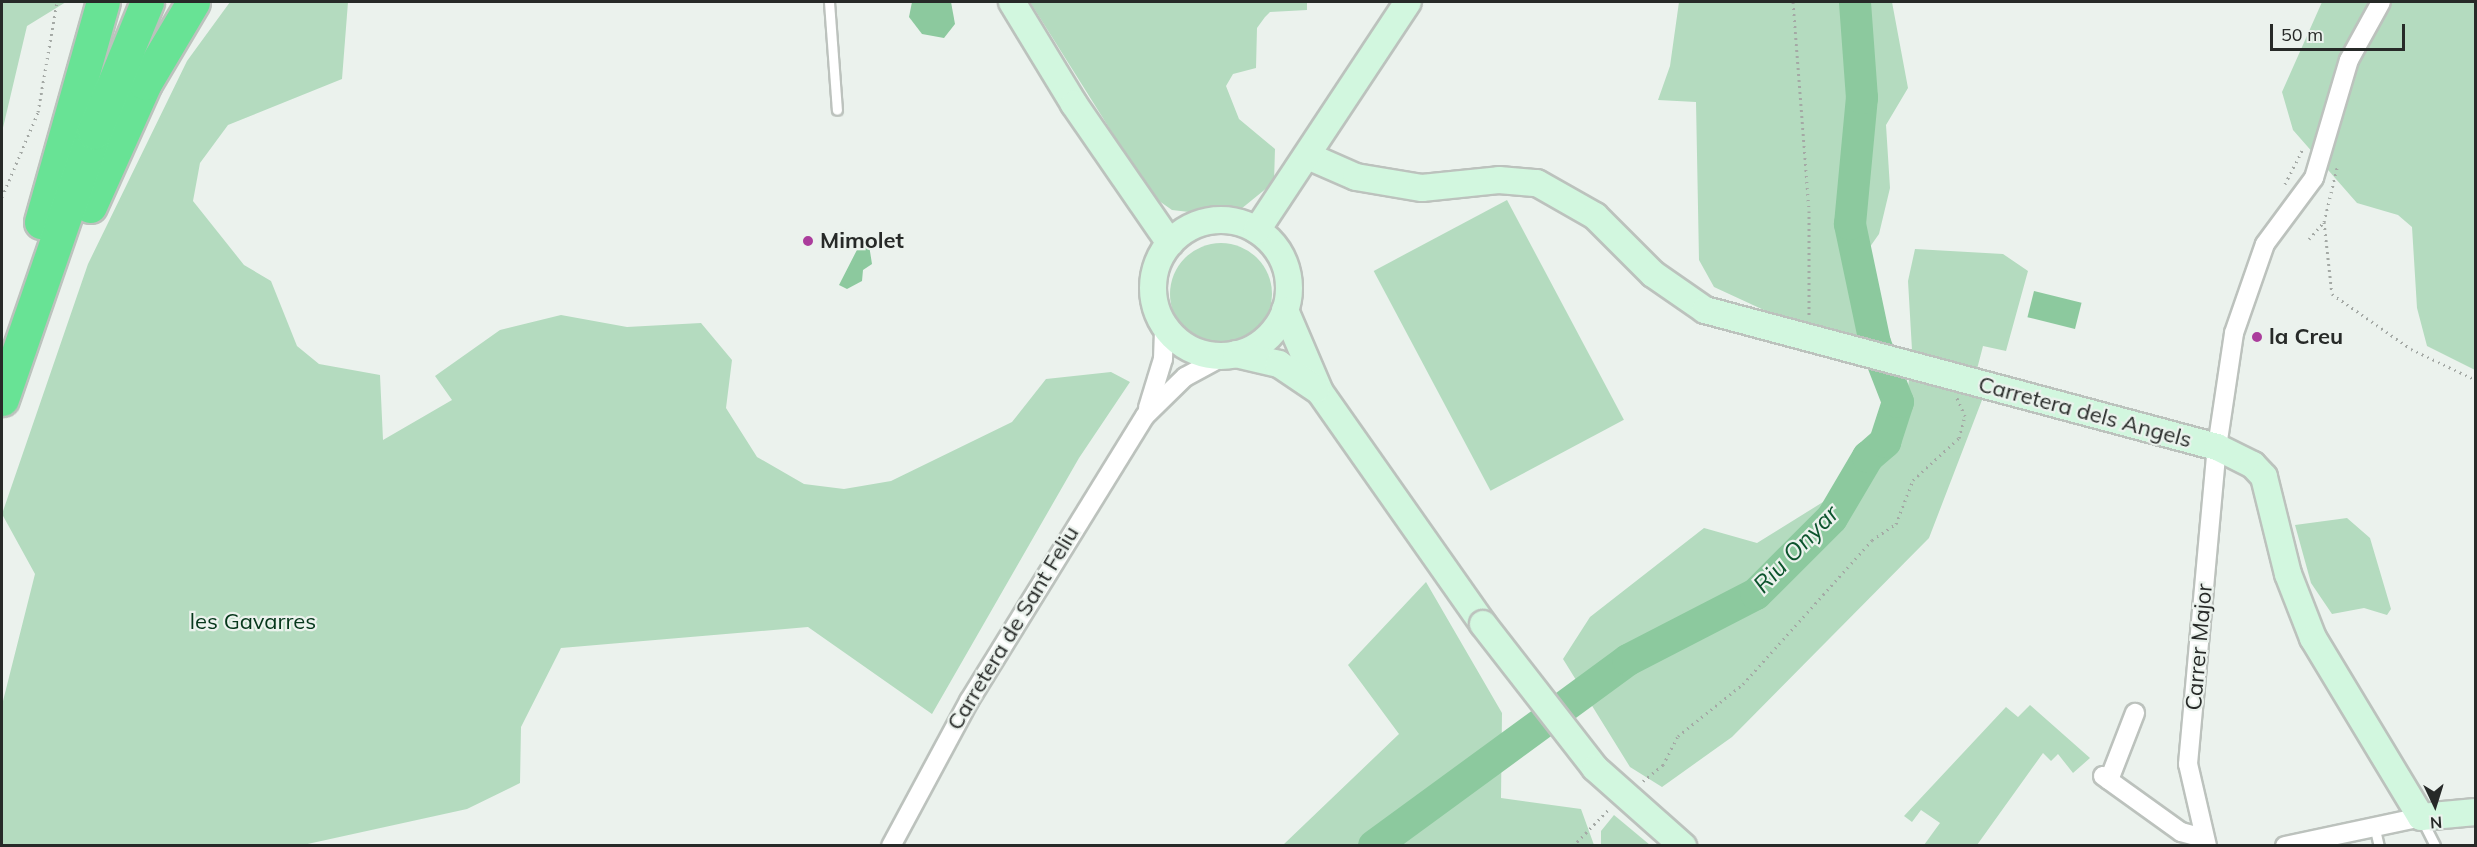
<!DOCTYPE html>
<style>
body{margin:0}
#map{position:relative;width:2477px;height:847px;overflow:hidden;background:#ebf2ed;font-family:Mulish,sans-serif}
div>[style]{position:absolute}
.green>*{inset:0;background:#b4dbbf;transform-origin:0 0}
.round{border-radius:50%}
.water>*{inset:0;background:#8cc99e;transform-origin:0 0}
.river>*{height:32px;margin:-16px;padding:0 16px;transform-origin:16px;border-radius:16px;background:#8cc99e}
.path>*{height:3px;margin-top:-1.5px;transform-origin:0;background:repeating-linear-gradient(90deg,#a4a9a5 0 1.5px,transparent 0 6px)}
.roads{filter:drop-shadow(2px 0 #bcc2bd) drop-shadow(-2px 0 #bcc2bd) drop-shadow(0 2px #bcc2bd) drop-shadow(0 -2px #bcc2bd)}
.lane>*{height:9px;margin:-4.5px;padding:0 4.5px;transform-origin:4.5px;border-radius:4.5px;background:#fff}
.street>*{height:18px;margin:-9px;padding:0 9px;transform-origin:9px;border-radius:9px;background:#fff}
.secondary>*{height:26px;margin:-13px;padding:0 13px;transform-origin:13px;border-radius:13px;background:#d2f7df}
.secondary>.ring{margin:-13px;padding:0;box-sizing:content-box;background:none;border:26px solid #d2f7df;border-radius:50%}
.highway>*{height:33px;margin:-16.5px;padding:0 16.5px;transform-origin:16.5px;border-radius:16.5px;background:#68e395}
.bridges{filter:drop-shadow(2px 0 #bcc2bd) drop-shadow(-2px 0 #bcc2bd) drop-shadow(0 2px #bcc2bd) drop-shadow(0 -2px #bcc2bd)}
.secondary-bridge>*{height:26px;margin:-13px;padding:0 13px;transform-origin:13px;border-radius:13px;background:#d2f7df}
.dots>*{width:16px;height:16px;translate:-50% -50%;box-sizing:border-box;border:3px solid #ebf2ed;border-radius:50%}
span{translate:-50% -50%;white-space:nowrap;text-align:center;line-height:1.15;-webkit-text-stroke:4.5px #ebf2ed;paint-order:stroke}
.poi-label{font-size:22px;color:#272a28;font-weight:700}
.left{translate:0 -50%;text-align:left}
.street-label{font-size:22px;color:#272a28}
.park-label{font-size:22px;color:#06371b}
.water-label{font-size:24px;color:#0c542d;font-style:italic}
.frame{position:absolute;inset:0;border:3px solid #272a28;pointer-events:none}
.north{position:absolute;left:2405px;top:775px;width:60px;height:60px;-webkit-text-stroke:4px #ebf2ed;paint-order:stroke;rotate:176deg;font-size:16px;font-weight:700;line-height:24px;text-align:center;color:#272a28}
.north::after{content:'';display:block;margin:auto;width:21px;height:27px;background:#272a28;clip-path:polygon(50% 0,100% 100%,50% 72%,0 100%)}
.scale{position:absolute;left:2270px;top:24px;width:135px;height:27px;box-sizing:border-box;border:3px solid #272a28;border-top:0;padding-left:8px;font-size:18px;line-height:21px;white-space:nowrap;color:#272a28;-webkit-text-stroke:4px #ebf2ed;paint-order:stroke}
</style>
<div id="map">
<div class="green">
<i style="clip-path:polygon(2px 2px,66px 2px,27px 26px,2px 132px)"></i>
<i style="clip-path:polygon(230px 2px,348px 2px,342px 79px,228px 125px,200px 163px,193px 201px,244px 265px,271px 281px,297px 346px,319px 364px,380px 375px,383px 440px,452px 400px,435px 376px,500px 330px,561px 315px,627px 327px,701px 323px,732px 360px,726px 408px,757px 457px,804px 484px,844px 489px,891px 481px,1012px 422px,1046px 379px,1111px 372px,1130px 382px,1079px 458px,932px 714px,808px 627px,561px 648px,521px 727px,520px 783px,467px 809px,303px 845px,2px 845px,2px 705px,35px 574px,2px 514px,88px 264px,187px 61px)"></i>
<i style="clip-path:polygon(1030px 2px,1307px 2px,1307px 10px,1270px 12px,1265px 17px,1257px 28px,1256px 68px,1233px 74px,1226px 86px,1239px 119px,1275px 149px,1274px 182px,1241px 209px,1215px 215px,1172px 210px,1152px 196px)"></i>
<i style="clip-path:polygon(1679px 2px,1892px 2px,1908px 88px,1886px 125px,1890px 188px,1879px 234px,1848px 278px,1863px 337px,1794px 324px,1714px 287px,1699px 260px,1696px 102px,1658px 100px,1670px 66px)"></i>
<i style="clip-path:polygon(2322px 2px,2475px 2px,2475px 370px,2427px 346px,2417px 308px,2412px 227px,2398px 215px,2357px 203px,2293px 130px,2282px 92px)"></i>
<i style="left:1507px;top:200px;width:249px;height:151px;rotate:62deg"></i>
<i class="round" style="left:1170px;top:243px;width:102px;height:102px"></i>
<i style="clip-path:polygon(1915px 249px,2003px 254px,2028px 271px,2006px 351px,1983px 346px,1976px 373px,1987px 387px,1929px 538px,1732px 737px,1662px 787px,1630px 767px,1563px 659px,1590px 617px,1704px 528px,1757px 543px,1881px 466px,1905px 416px,1912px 350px,1908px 281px)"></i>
<i style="clip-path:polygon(2347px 518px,2370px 538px,2391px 609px,2387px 615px,2364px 608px,2332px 614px,2311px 583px,2295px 525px)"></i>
<i style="clip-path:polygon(1426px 582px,1502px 713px,1501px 798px,1581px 809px,1594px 845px,1283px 845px,1399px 734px,1348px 665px)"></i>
<i style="clip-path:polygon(2030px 705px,2090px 758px,2073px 773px,2058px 754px,2051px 761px,2043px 753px,1977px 845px,1924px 845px,1940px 823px,1921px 810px,1912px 822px,1904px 816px,2006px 707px,2018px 717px)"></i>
<i style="clip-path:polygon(1614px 815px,1650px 845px,1601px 845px,1601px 831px)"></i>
</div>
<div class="water">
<i style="clip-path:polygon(912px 2px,951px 2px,955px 24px,944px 38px,922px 34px,909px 17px)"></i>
<i style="clip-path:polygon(861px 242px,869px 245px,872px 264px,863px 270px,862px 281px,847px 289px,839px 285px)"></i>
<i style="left:2034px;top:291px;width:49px;height:27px;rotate:14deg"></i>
</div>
<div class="river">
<i style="left:1374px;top:846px;width:315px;rotate:-36.2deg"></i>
<i style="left:1628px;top:660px;width:144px;rotate:-27.3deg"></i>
<i style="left:1756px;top:594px;width:107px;rotate:-45deg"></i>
<i style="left:1832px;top:518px;width:71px;rotate:-59.5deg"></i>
<i style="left:1868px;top:457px;width:23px;rotate:-41deg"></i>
<i style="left:1885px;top:442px;width:42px;rotate:-72deg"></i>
<i style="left:1898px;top:402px;width:63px;rotate:-111.3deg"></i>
<i style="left:1875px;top:343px;width:122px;rotate:-101.9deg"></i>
<i style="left:1850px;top:224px;width:127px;rotate:-84.6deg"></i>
<i style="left:1862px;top:98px;width:96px;rotate:-94.2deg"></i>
</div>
<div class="path">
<i style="left:1793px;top:2px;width:210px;rotate:85.6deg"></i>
<i style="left:1809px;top:211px;width:106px;rotate:90deg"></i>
<i style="left:2285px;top:184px;width:38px;rotate:-63deg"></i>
<i style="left:2px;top:197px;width:92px;rotate:-67deg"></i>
<i style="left:38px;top:112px;width:112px;rotate:-80.2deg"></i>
<i style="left:2324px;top:222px;width:72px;rotate:83.7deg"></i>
<i style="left:2332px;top:294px;width:96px;rotate:34.8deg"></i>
<i style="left:2411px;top:349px;width:72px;rotate:25.5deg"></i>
<i style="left:2309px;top:239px;width:23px;rotate:-49deg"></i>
<i style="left:2324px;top:222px;width:56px;rotate:-76.5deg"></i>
<i style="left:1643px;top:781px;width:26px;rotate:-39deg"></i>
<i style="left:1663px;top:765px;width:33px;rotate:-63deg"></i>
<i style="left:1678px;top:736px;width:83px;rotate:-38.7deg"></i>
<i style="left:1743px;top:684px;width:193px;rotate:-48.1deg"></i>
<i style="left:1872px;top:540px;width:29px;rotate:-34deg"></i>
<i style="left:1896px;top:524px;width:47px;rotate:-68.9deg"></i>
<i style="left:1913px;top:480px;width:62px;rotate:-42.4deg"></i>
<i style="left:1959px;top:438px;width:23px;rotate:-75deg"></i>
<i style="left:1965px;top:416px;width:20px;rotate:-114deg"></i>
<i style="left:1573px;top:846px;width:53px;rotate:-45.8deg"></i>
</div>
<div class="roads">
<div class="lane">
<i style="left:829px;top:2px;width:108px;rotate:85.8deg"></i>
<i style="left:2422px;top:820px;width:29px;rotate:63deg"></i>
<i style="left:2374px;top:825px;width:22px;rotate:77deg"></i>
</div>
<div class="street">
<i style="left:1148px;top:408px;width:51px;rotate:-73deg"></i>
<i style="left:1163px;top:359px;width:34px;rotate:-88deg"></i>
<i style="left:2103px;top:776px;width:96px;rotate:35.7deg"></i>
<i style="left:2181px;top:832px;width:24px;rotate:15deg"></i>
<i style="left:2109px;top:780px;width:72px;rotate:-68.8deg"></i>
<i style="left:891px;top:846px;width:165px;rotate:-61.7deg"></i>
<i style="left:969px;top:701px;width:335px;rotate:-58.3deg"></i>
<i style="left:1145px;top:416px;width:56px;rotate:-44.3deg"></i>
<i style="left:1185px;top:377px;width:44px;rotate:-28.3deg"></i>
<i style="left:2207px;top:846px;width:84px;rotate:-103deg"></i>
<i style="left:2188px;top:764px;width:318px;rotate:-84.8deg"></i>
<i style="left:2217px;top:447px;width:115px;rotate:-81.5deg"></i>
<i style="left:2234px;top:333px;width:94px;rotate:-70.8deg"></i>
<i style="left:2265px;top:244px;width:82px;rotate:-53.4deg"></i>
<i style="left:2314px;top:178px;width:123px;rotate:-73.5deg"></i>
<i style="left:2349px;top:60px;width:66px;rotate:-61.1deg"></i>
<i style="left:2285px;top:846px;width:139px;rotate:-12deg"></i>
</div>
<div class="secondary">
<i style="left:1012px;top:2px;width:119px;rotate:58.7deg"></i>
<i style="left:1074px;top:104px;width:169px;rotate:55.4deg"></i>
<i style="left:1308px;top:156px;width:52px;rotate:23.6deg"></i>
<i style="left:1356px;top:177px;width:67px;rotate:9.5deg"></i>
<i style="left:1422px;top:188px;width:77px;rotate:-5.9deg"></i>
<i style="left:1499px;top:180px;width:38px;rotate:5deg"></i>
<i style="left:1537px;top:183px;width:67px;rotate:29.6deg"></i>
<i style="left:1595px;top:216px;width:82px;rotate:45deg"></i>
<i style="left:1653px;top:274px;width:63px;rotate:34.7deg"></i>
<i style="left:1705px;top:310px;width:530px;rotate:14.98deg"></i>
<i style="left:2217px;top:447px;width:40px;rotate:26.6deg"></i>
<i style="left:2253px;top:465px;width:16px;rotate:47deg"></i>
<i style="left:2264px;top:477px;width:100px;rotate:76.1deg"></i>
<i style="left:2288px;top:574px;width:69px;rotate:68.7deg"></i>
<i style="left:2313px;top:638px;width:209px;rotate:58.9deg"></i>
<i style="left:2421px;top:817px;width:55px;rotate:-5.2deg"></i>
<i class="ring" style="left:1153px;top:220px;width:110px;height:110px"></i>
<i style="left:1257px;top:230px;width:273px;rotate:-56.5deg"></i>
<i style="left:1285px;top:310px;width:89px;rotate:66.9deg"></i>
<i style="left:1320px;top:392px;width:284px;rotate:54.9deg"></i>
<i style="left:1236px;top:354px;width:44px;rotate:13.1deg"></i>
<i style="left:1279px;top:364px;width:45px;rotate:34deg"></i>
</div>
<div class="highway">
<i style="left:90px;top:206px;width:135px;rotate:-65.9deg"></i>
<i style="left:145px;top:83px;width:94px;rotate:-59.3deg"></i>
<i style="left:41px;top:222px;width:229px;rotate:-74.3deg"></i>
<i style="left:2px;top:399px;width:282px;rotate:-71deg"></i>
<i style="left:94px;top:132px;width:140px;rotate:-67.8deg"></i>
</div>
</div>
<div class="bridges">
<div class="secondary-bridge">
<i style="left:1483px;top:624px;width:182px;rotate:52.1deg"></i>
<i style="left:1595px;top:768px;width:118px;rotate:41.6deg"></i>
</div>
</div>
<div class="dots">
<i style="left:808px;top:241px;background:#ab3d9c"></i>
<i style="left:2257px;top:337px;background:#ab3d9c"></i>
</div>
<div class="poi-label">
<span class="left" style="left:820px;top:241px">Mimolet</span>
<span class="left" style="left:2269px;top:337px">la Creu</span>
</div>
<div class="street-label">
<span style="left:2085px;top:412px;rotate:15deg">Carretera dels Angels</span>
<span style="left:1013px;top:628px;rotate:-59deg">Carretera de Sant Feliu</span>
<span style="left:2199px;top:647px;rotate:-85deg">Carrer Major</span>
</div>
<div class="park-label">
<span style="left:253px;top:622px">les Gavarres</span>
</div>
<div class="water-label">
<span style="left:1796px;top:549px;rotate:-46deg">Riu Onyar</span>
</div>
<div class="frame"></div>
<div class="north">N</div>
<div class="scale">50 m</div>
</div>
